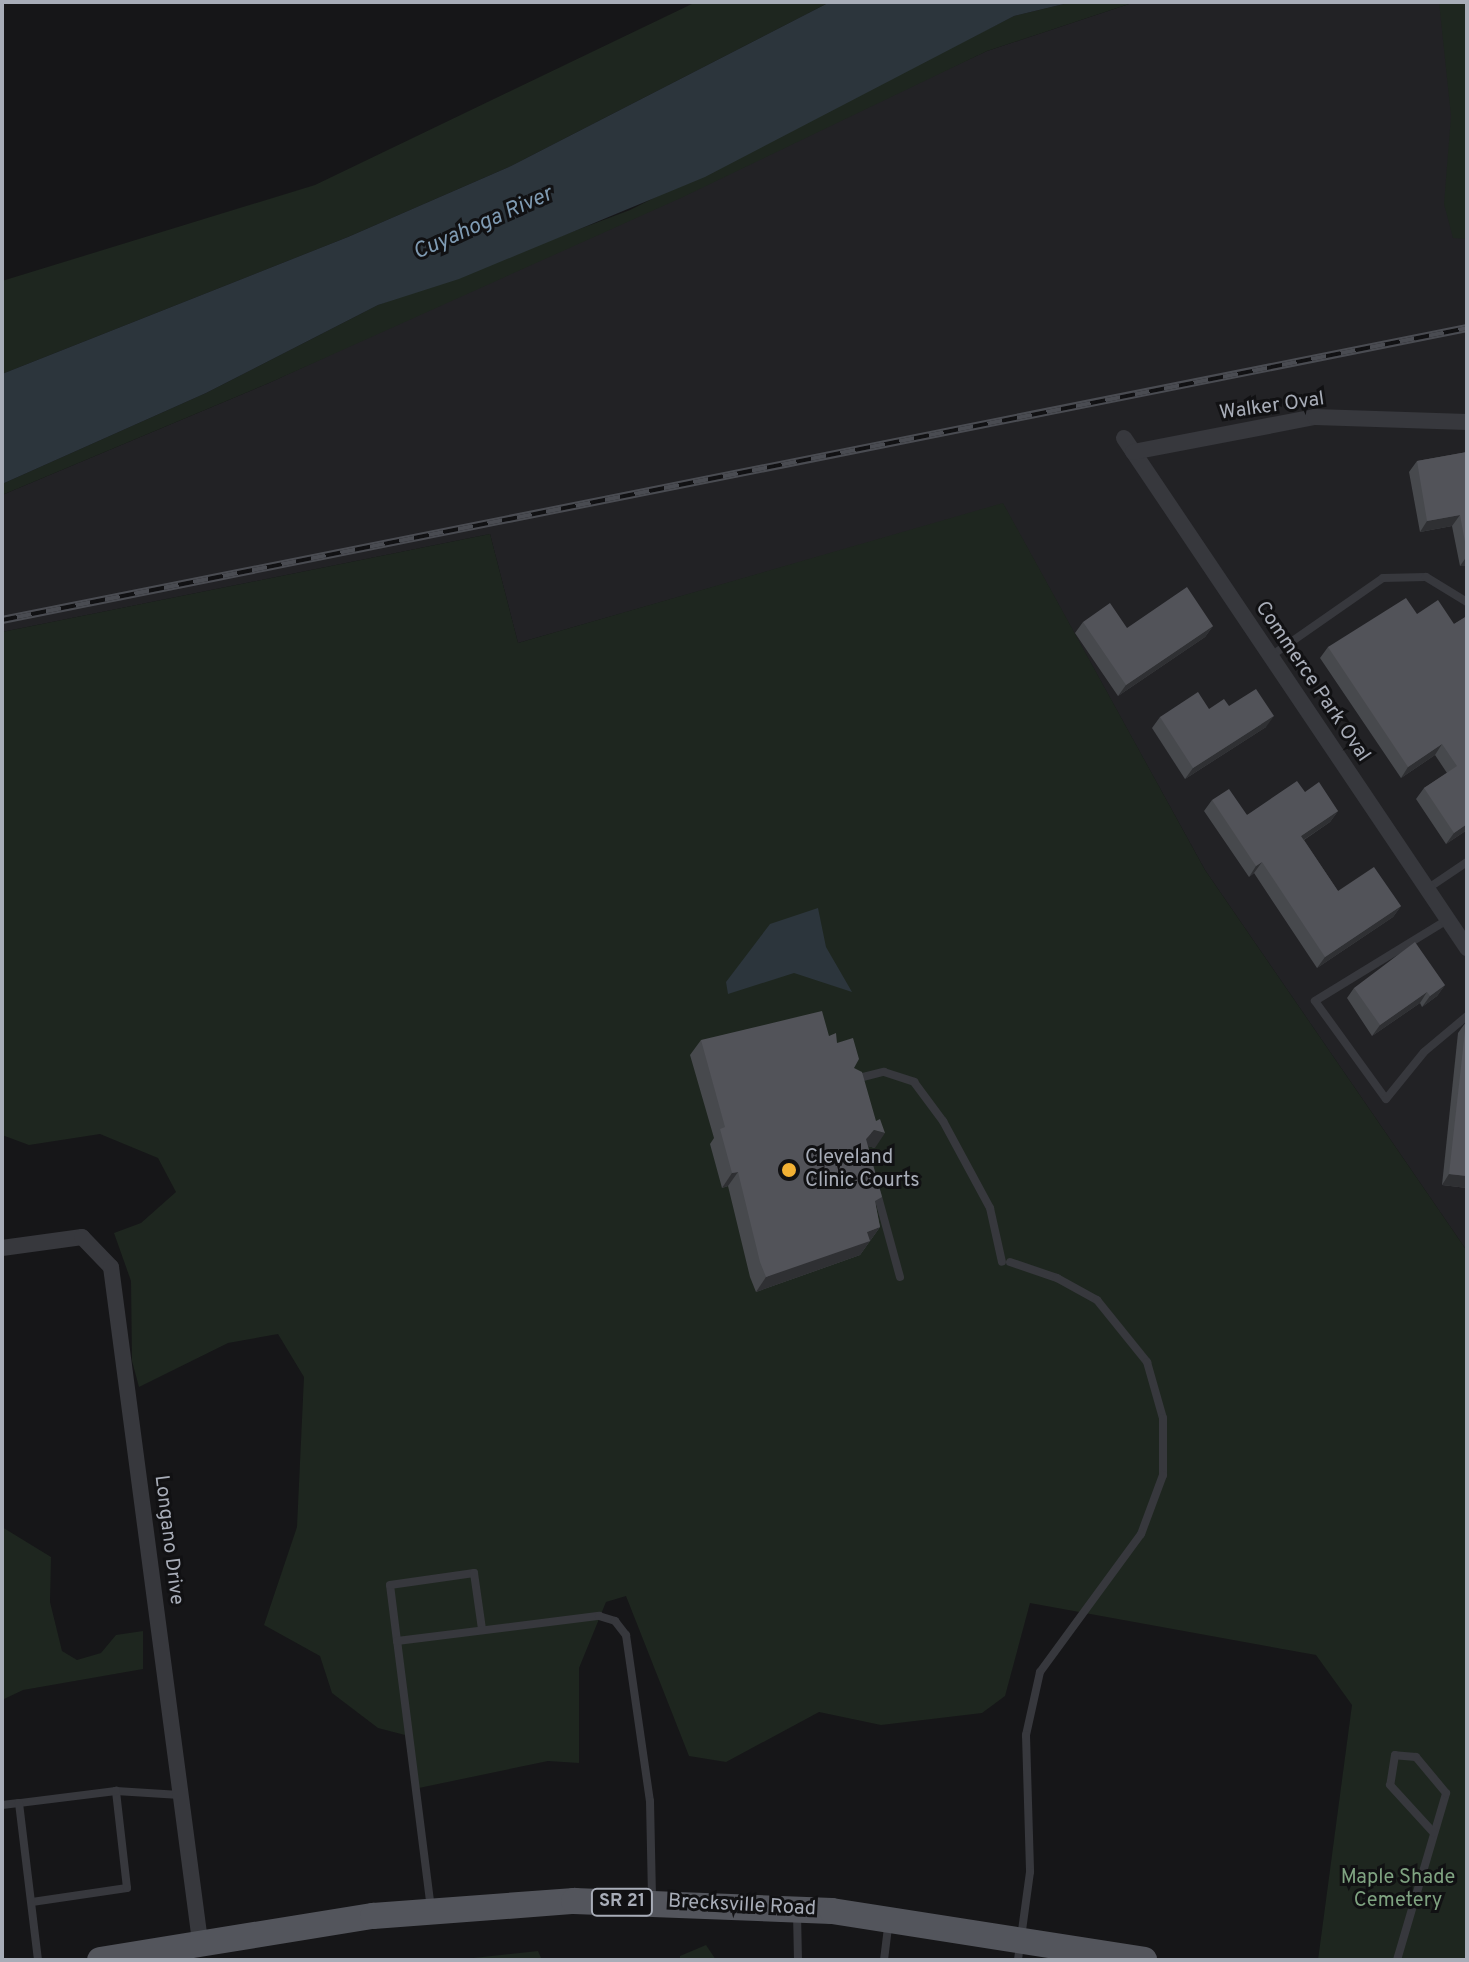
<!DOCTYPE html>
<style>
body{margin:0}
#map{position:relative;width:1469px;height:1962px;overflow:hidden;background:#161618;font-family:Overpass,sans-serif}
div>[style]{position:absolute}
.built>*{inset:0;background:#222225}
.green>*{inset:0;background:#1e261f}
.water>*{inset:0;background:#2c353c}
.service>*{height:8px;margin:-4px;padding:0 4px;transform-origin:4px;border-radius:4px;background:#37383d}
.minor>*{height:16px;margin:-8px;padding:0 8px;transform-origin:8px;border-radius:8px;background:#37383d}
.primary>*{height:26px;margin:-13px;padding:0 13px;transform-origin:13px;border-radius:13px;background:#53555c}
.rail>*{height:8px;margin-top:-4px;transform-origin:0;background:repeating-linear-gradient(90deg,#111113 0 15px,#4a4c52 0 30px);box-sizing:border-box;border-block:2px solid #4a4c52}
.wall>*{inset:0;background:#47494d}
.shaded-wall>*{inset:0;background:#2f3033}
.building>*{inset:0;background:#525359}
.dots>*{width:22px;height:22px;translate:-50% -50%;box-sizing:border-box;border:4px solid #111113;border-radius:50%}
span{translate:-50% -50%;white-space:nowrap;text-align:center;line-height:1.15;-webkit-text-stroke:6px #111113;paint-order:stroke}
.shield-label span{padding:2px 6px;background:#111113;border:2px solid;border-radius:6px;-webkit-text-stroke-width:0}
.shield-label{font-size:18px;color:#a8adb8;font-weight:700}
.street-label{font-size:20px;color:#a8adb8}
.poi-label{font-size:20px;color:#a8adb8}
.left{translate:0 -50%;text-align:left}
.park-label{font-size:20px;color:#7fa381}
.water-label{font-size:22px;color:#7f9bb3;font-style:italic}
.frame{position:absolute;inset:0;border:4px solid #a8adb8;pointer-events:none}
</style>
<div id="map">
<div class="built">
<i style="clip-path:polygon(1135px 2px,1467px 2px,1467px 1251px,1205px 870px,1003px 504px,518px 643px,490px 534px,2px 632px,2px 495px,269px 383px,987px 51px)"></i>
</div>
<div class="green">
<i style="clip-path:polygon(696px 2px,830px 2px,511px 166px,348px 237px,2px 374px,2px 281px,315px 185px)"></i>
<i style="clip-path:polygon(1072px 2px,1135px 2px,987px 51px,683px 197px,269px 383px,2px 495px,2px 484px,206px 393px,378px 305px,630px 210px,1014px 16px)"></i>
<i style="clip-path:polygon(1439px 2px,1467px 2px,1467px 239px,1453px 238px,1444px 204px,1451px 116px)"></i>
<i style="clip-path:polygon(1003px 503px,1205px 870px,1467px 1251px,1467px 1960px,1318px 1960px,1352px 1705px,1316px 1655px,1030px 1603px,1005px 1696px,982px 1713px,881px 1725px,819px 1712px,726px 1762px,689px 1756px,626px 1596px,606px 1602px,579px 1668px,579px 1763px,548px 1761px,414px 1789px,405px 1735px,378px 1728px,332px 1693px,320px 1656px,264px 1625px,297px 1527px,304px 1377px,278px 1334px,228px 1343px,139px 1387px,132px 1361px,131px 1281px,114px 1233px,141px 1223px,176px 1192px,158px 1158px,100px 1134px,29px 1145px,2px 1135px,2px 632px,490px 534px,518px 643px)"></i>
<i style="clip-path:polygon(2px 1527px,51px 1557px,50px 1602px,62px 1651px,77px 1660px,101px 1653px,116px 1635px,143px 1631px,143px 1669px,23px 1690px,2px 1700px)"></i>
<i style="clip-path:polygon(706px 1945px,716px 1960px,680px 1960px,680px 1956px)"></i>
<i style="clip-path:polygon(538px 1951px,542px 1960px,455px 1960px)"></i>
</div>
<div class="water">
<i style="clip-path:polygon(830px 2px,1072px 2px,1014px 16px,705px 177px,459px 279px,378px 305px,206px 393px,2px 484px,2px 374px,348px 237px,511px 166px)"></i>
<i style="clip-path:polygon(818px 908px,826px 947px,852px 992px,794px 973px,728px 994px,726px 982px,770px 924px)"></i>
</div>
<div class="service">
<i style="left:1271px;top:656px;width:136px;rotate:-34.9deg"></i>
<i style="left:1383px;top:578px;width:43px;rotate:-1.3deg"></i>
<i style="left:1426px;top:577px;width:48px;rotate:31.4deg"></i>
<i style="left:1427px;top:889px;width:48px;rotate:-34deg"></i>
<i style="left:1447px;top:920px;width:155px;rotate:148.5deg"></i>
<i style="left:1315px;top:1001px;width:121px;rotate:54.1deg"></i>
<i style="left:1386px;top:1099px;width:60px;rotate:-51deg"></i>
<i style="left:1424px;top:1052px;width:56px;rotate:-39.9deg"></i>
<i style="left:855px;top:1079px;width:30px;rotate:-14deg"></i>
<i style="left:884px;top:1072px;width:32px;rotate:18deg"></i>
<i style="left:914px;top:1082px;width:49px;rotate:53.4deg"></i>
<i style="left:943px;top:1121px;width:99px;rotate:61.6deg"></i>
<i style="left:990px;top:1208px;width:55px;rotate:77.5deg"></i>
<i style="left:877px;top:1193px;width:87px;rotate:74.7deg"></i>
<i style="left:1010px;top:1262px;width:50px;rotate:18.8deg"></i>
<i style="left:1057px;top:1278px;width:46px;rotate:28.8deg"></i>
<i style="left:1097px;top:1300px;width:80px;rotate:51.1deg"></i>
<i style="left:1147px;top:1362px;width:58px;rotate:74.1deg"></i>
<i style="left:1163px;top:1418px;width:57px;rotate:90deg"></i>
<i style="left:1163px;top:1475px;width:63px;rotate:110.4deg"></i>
<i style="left:1141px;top:1534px;width:171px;rotate:126.2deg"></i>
<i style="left:1040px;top:1672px;width:65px;rotate:102.5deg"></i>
<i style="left:1026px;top:1735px;width:137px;rotate:88.3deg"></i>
<i style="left:1030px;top:1872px;width:89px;rotate:97.8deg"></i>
<i style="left:397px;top:1641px;width:56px;rotate:-97.1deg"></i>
<i style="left:390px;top:1585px;width:85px;rotate:-8.1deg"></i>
<i style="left:474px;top:1573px;width:57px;rotate:81.9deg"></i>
<i style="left:116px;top:1791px;width:64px;rotate:3.6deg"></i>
<i style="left:2px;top:1805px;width:17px;rotate:-7deg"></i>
<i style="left:32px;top:1902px;width:96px;rotate:-8.4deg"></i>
<i style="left:127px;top:1888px;width:98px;rotate:-96.5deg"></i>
<i style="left:116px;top:1791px;width:98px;rotate:172.9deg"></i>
<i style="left:19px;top:1803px;width:158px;rotate:83.1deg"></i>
<i style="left:431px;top:1909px;width:270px;rotate:-97.2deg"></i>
<i style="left:397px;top:1641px;width:204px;rotate:-7.1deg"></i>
<i style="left:599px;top:1616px;width:17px;rotate:17deg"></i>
<i style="left:615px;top:1621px;width:18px;rotate:52deg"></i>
<i style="left:626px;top:1635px;width:168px;rotate:81.8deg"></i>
<i style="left:650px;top:1801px;width:99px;rotate:88.8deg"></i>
<i style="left:797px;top:1913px;width:47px;rotate:88.8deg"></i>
<i style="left:884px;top:1960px;width:38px;rotate:-83deg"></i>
<i style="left:1397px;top:1960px;width:174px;rotate:-73.6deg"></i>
<i style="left:1446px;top:1793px;width:47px;rotate:-129.8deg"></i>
<i style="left:1416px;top:1757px;width:21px;rotate:-175deg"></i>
<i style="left:1395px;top:1755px;width:30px;rotate:99deg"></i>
<i style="left:1390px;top:1785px;width:65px;rotate:47.5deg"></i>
</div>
<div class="minor">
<i style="left:1124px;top:438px;width:615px;rotate:56.08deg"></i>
<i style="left:1133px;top:452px;width:185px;rotate:-10.9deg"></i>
<i style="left:1315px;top:417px;width:152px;rotate:1.9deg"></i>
<i style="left:2px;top:1248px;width:81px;rotate:-7.8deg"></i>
<i style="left:82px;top:1237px;width:42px;rotate:46deg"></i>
<i style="left:111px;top:1267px;width:680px;rotate:82.48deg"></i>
</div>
<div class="primary">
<i style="left:100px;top:1960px;width:277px;rotate:-9.2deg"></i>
<i style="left:373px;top:1916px;width:202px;rotate:-4.3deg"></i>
<i style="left:574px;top:1901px;width:258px;rotate:2.2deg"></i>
<i style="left:832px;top:1911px;width:316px;rotate:8.9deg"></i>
</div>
<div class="rail">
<i style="left:2px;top:620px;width:1494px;rotate:-11.27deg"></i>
</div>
<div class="wall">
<i style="clip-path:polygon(1467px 452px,1467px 566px,1460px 566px,1452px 526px,1420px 532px,1409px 472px,1417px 461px)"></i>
<i style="clip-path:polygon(1417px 614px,1454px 624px,1467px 616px,1467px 830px,1446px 844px,1416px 799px,1424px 788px,1447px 773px,1435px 755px,1401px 778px,1320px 658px,1328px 647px)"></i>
<i style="clip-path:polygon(1083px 622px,1127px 628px,1213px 626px,1205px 637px,1118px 696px,1075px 633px)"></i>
<i style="clip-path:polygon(1229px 706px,1266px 727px,1185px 779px,1152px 728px,1160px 717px)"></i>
<i style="clip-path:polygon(1305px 792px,1338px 811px,1330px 822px,1304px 840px,1338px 891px,1401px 906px,1393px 917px,1317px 968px,1254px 873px,1249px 877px,1204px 811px,1212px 800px,1247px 815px)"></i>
<i style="clip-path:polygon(1445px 985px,1437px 996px,1422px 1007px,1420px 1003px,1372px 1036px,1347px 998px,1354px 988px)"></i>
<i style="clip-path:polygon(1466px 1022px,1467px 1188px,1442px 1185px,1458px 1033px)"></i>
<i style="clip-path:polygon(829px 1036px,837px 1043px,854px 1068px,875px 1148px,868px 1146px,876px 1207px,880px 1227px,860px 1255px,756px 1292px,750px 1277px,728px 1186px,722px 1188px,710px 1144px,714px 1138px,690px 1055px,701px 1040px)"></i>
</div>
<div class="shaded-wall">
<i style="clip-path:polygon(1460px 515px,1452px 526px,1420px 532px,1427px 521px)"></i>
<i style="clip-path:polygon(1467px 556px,1467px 566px,1460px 566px)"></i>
<i style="clip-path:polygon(1213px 626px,1205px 637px,1118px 696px,1126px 685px)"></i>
<i style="clip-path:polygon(1274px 716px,1266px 727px,1185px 779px,1193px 768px)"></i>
<i style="clip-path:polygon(1442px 744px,1435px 755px,1401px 778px,1408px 767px)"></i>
<i style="clip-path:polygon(1338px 811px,1330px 822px,1293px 847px,1301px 836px)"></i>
<i style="clip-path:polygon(1467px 824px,1467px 830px,1446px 844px,1454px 833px)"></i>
<i style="clip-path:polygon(1262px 862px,1254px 873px,1249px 877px,1256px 866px)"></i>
<i style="clip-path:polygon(1401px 906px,1393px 917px,1317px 968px,1325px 957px)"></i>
<i style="clip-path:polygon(1445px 985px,1437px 996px,1422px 1007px,1430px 996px)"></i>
<i style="clip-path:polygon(1427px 992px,1420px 1003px,1372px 1036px,1380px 1025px)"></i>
<i style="clip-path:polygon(874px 1130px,885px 1133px,875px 1148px,863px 1145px,866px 1139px)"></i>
<i style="clip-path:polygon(738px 1172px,728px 1186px,722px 1188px,732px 1173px)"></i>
<i style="clip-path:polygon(1449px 1174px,1467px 1176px,1467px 1188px,1442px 1185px)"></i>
<i style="clip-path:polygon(880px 1227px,860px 1255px,756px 1292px,766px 1277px,867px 1232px)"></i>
</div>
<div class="building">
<i style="clip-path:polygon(1467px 452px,1467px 553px,1460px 515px,1427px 521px,1417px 461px)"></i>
<i style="clip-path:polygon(1187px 587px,1213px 626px,1126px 685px,1083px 622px,1110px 603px,1127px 628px)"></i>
<i style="clip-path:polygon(1406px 598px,1417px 614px,1438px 600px,1454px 624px,1467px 616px,1467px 824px,1454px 833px,1424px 788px,1457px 766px,1442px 744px,1408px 767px,1328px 647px)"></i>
<i style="clip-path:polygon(1256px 689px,1274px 716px,1193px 768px,1160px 717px,1198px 692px,1209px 709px,1224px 699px,1229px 706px)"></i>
<i style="clip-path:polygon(1297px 781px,1305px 792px,1319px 782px,1338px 811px,1301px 836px,1338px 891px,1374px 867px,1401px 906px,1325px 957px,1262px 862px,1256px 866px,1212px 800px,1229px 789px,1247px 815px)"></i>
<i style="clip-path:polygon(1415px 942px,1445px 985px,1430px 996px,1427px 992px,1380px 1025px,1354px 988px)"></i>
<i style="clip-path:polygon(822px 1011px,829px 1036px,836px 1033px,837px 1043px,853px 1038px,859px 1059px,854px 1068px,862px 1072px,876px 1121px,880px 1119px,885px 1133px,874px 1130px,866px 1139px,882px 1197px,875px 1201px,880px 1227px,867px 1232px,870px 1241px,766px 1277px,760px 1262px,738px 1172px,732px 1173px,720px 1129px,725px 1127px,701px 1040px)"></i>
<i style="clip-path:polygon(1466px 1022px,1467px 1022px,1467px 1176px,1449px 1174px)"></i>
</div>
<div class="dots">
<i style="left:789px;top:1170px;background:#f2b134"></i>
</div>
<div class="shield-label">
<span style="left:622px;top:1902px">SR 21</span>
</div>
<div class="street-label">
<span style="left:1272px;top:407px;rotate:-8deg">Walker Oval</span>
<span style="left:1312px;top:682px;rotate:56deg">Commerce Park Oval</span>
<span style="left:168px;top:1540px;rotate:83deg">Longano Drive</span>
<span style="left:742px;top:1906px;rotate:3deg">Brecksville Road</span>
</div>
<div class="poi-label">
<span class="left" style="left:805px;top:1170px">Cleveland<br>Clinic Courts</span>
</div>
<div class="park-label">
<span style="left:1398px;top:1890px">Maple Shade<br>Cemetery</span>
</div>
<div class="water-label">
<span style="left:483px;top:224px;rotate:-24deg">Cuyahoga River</span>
</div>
<div class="frame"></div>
</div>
